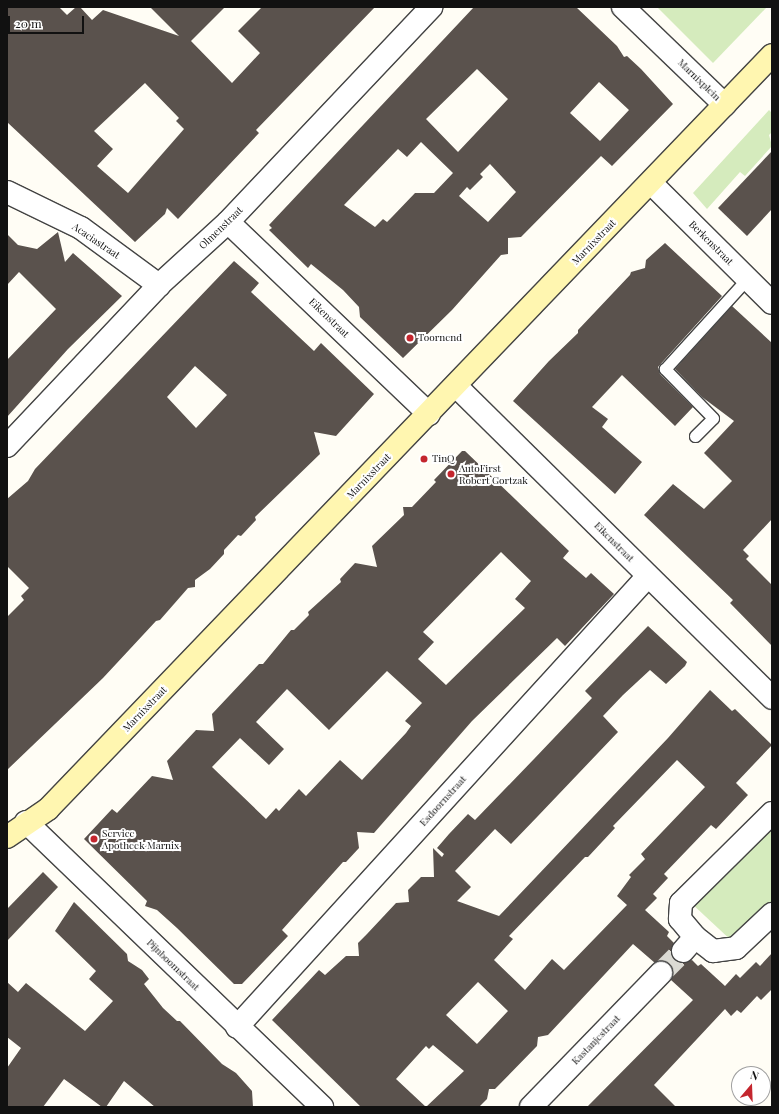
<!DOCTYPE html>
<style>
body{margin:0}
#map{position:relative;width:779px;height:1114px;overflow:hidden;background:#fffdf5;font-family:"Playfair Display",serif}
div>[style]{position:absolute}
.green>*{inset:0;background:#d5ebbd}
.building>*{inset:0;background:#5a524d}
.street-tunnel>*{height:22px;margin-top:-11px;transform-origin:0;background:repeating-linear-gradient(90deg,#dbdad3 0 22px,transparent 0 33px)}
.roads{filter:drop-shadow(1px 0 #444) drop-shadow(-1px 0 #444) drop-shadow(0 1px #444) drop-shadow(0 -1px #444)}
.lane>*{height:11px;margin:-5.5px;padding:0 5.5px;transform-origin:5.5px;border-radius:5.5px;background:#fff}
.street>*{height:22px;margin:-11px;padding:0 11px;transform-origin:11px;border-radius:11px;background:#fff}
.secondary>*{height:22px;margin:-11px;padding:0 11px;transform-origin:11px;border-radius:11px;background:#fff6b0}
.dots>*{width:11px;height:11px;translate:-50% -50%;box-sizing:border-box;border:2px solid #fff;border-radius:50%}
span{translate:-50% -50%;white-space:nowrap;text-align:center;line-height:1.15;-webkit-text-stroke:4px #fff;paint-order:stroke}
.street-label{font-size:10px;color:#111}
.poi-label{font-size:10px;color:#111}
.left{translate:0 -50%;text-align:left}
.frame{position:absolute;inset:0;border:8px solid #111;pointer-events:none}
.north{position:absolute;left:731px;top:1066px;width:40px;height:40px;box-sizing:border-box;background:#fff;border:1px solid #a0a0a0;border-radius:50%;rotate:19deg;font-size:11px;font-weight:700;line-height:16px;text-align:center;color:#111}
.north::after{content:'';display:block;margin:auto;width:14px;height:18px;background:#c4262e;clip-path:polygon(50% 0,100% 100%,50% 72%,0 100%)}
.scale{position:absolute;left:8px;top:16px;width:76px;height:18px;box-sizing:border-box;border:2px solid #111;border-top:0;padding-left:5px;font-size:12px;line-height:14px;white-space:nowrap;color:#111;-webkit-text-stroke:3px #fff;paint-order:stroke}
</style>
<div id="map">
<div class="green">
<i style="clip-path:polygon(657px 7px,767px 7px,713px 63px)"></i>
<i style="clip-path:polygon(769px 110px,772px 113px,772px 132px,769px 135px,772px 146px,745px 176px,740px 172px,707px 209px,693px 193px)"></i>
<i style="clip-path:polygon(772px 823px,772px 904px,734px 943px,690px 902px)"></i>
</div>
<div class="building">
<i style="clip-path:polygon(evenodd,7px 7px,59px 7px,67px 15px,76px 7px,80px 7px,92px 20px,103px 10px,179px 36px,150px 7px,225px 7px,191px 41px,232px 83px,260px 53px,238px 31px,262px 7px,375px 7px,256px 130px,259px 133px,178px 219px,167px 208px,165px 214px,135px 242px,7px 122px,7px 7px,145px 83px,179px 118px,176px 121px,184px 129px,128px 193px,97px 166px,113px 149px,94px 131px,145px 83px)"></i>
<i style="clip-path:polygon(evenodd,474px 7px,576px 7px,617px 46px,624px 57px,627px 56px,641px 69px,673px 104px,612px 166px,601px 156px,521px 237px,508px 238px,508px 254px,501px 255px,452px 310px,403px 358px,360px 317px,359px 307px,343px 290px,311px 264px,308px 268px,269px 230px,272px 228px,269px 225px,474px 7px,477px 69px,508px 99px,458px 152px,426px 119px,477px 69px,474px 7px,599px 82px,629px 110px,600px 141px,570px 113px,599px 82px,474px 7px,421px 142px,453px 173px,434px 193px,415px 193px,392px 217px,387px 222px,383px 219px,375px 227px,344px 205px,398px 149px,407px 157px,421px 142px,474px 7px,490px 164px,516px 192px,488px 222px,459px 196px,467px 187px,470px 190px,483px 177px,480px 174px,490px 164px)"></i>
<i style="clip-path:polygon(772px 151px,772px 209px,747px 236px,718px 208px)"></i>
<i style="clip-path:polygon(58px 232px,65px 262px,73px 253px,122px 296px,68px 349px,7px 417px,7px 360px,56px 309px,19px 272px,7px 285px,7px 234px,18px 245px,37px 249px)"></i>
<i style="clip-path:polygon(665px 243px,722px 296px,658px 367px,660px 374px,693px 407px,675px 426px,622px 375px,592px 407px,608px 419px,602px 427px,642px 462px,615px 494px,513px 401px,549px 361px,578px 333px,578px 330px,630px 275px,631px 272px,645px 268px,646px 260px)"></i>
<i style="clip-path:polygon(evenodd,234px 261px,259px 283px,251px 292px,314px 351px,321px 343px,374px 394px,336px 436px,314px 432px,320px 454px,255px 517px,256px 520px,241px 536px,238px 535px,224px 550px,224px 554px,210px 569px,195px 580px,195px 587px,188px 588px,160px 620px,156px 621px,103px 678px,7px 770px,7px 617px,24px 600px,21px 596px,29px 588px,8px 567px,7px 499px,28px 481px,35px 469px,234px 261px,195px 366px,227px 395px,196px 428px,167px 397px,195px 366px)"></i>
<i style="clip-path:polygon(732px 306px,772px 343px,772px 519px,743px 550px,749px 556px,746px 559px,772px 585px,772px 646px,730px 603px,733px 600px,644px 515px,673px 484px,704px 509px,732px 481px,704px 453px,734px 421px,702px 397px,675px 369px)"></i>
<i style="clip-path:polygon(evenodd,462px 451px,465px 451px,569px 551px,563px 558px,586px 578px,591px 573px,614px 594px,565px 646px,557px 638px,472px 721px,374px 833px,357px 832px,359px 848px,346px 862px,343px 862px,282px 930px,288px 936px,242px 984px,234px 984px,177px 928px,157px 910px,145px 906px,147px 901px,84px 839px,112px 809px,117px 813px,152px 776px,173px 780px,167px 761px,196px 730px,214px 731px,212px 714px,259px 664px,263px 664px,291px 630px,294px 630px,309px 615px,308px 612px,341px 582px,340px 579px,355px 563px,377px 567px,372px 546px,404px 515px,403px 507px,412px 507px,436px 482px,434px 480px,462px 451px,501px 552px,531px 581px,515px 599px,525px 608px,446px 685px,418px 659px,434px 642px,423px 632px,501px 552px,462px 451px,387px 671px,422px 703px,405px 721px,411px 726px,406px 733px,362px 780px,340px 760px,306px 796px,299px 789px,279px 811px,276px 808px,266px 819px,212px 767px,240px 738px,269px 765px,284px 749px,256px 722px,287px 689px,329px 730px,387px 671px)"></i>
<i style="clip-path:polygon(evenodd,648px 626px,687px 662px,685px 666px,666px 684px,650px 670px,623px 695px,603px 716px,618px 732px,538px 816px,511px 844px,495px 829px,455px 871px,471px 887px,457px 901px,499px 916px,668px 738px,710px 690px,732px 711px,735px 709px,772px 745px,736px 783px,748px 795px,716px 829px,711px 825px,664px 874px,668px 878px,653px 894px,657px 898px,645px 910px,669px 932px,667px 936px,674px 943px,671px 949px,675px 960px,681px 963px,692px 960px,698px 966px,701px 964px,725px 986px,736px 974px,740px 978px,756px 962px,760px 966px,772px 953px,772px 989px,761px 1000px,757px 996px,741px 1013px,737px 1010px,731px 1016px,725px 1009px,654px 1085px,676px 1107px,587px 1107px,693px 1000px,671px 980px,673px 970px,669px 964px,664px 961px,655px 963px,633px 944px,548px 1035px,538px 1037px,537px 1046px,495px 1089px,489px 1089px,487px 1099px,479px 1107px,361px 1107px,272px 1020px,319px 970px,325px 975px,346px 956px,359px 956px,358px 943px,367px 934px,396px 903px,409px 902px,408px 890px,421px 877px,434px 877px,433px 848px,442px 857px,444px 854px,437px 848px,449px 834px,468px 814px,475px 820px,534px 759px,592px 698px,585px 691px,648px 626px,677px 760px,705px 787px,641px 854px,645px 859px,629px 875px,631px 877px,617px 896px,627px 905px,564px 970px,552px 959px,525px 990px,494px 960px,513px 939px,509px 936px,585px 857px,588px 857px,615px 828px,613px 826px,677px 760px,648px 626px,478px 982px,508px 1011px,477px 1044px,446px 1015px,478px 982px,648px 626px,433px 1045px,464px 1071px,426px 1107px,396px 1079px,426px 1046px,429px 1049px,433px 1045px)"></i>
<i style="clip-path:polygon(43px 872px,58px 887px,7px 941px,7px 909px)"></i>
<i style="clip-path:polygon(74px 902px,127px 954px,128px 961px,142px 970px,149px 979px,144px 984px,163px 1008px,177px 1021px,180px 1021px,222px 1064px,236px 1073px,252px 1091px,253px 1107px,155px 1107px,124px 1081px,106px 1107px,102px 1107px,64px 1079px,43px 1107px,7px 1107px,7px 1068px,21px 1048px,7px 1037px,7px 982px,18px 992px,26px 983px,85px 1031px,113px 1001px,89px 979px,96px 971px,55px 931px)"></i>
</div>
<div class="street-tunnel">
<i style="left:661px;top:973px;width:31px;rotate:-45deg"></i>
</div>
<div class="roads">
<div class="lane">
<i style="left:695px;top:436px;width:25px;rotate:-45deg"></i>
<i style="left:713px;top:418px;width:69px;rotate:-134.4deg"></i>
<i style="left:665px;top:369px;width:122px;rotate:-47.7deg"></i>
</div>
<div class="street">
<i style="left:623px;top:7px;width:141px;rotate:43.9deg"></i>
<i style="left:651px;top:183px;width:170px;rotate:44.8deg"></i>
<i style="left:7px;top:192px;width:82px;rotate:25.9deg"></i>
<i style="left:81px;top:228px;width:97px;rotate:36.2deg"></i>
<i style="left:228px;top:222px;width:278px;rotate:43.7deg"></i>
<i style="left:456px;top:386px;width:444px;rotate:44.6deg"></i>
<i style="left:7px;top:446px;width:221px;rotate:-46.6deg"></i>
<i style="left:159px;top:285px;width:93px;rotate:-42.4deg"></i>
<i style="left:228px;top:222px;width:296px;rotate:-46.6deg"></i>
<i style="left:772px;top:813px;width:128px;rotate:135.3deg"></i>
<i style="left:681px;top:903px;width:16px;rotate:94deg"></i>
<i style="left:680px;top:919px;width:23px;rotate:50deg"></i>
<i style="left:695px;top:937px;width:23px;rotate:38deg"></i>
<i style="left:713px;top:951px;width:23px;rotate:-7deg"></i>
<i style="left:736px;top:948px;width:50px;rotate:-43.4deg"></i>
<i style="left:26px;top:822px;width:411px;rotate:43.9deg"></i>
<i style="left:683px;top:951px;width:18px;rotate:-49deg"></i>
<i style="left:237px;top:1027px;width:610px;rotate:-47.66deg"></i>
<i style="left:531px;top:1107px;width:187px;rotate:-45.9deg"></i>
</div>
<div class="secondary">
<i style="left:7px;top:837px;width:50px;rotate:-34.3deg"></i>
<i style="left:48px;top:809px;width:1045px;rotate:-46.16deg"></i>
</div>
</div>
<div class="dots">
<i style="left:410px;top:338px;background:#c4262e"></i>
<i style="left:424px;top:459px;background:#c4262e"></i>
<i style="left:451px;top:474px;background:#c4262e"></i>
<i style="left:94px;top:839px;background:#c4262e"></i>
</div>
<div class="street-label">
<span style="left:699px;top:80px;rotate:44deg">Marnixplein</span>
<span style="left:221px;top:228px;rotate:-44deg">Olmenstraat</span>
<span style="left:96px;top:241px;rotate:34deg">Acaciastraat</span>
<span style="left:594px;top:242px;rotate:-46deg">Marnixstraat</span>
<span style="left:711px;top:243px;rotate:45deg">Berkenstraat</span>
<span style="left:329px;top:318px;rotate:44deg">Eikenstraat</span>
<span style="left:369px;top:476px;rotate:-46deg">Marnixstraat</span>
<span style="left:614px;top:542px;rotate:45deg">Eikenstraat</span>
<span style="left:145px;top:709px;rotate:-46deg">Marnixstraat</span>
<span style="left:443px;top:801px;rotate:-48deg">Esdoornstraat</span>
<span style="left:173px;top:965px;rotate:44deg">Pijnboomstraat</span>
<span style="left:596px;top:1040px;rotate:-46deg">Kastanjestraat</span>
</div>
<div class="poi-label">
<span class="left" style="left:418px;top:338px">Toornend</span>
<span class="left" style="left:432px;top:459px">TinQ</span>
<span class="left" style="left:459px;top:474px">AutoFirst<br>Robert Gortzak</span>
<span class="left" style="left:102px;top:839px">Service<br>Apotheek Marnix</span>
</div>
<div class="frame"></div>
<div class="north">N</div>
<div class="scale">20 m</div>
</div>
